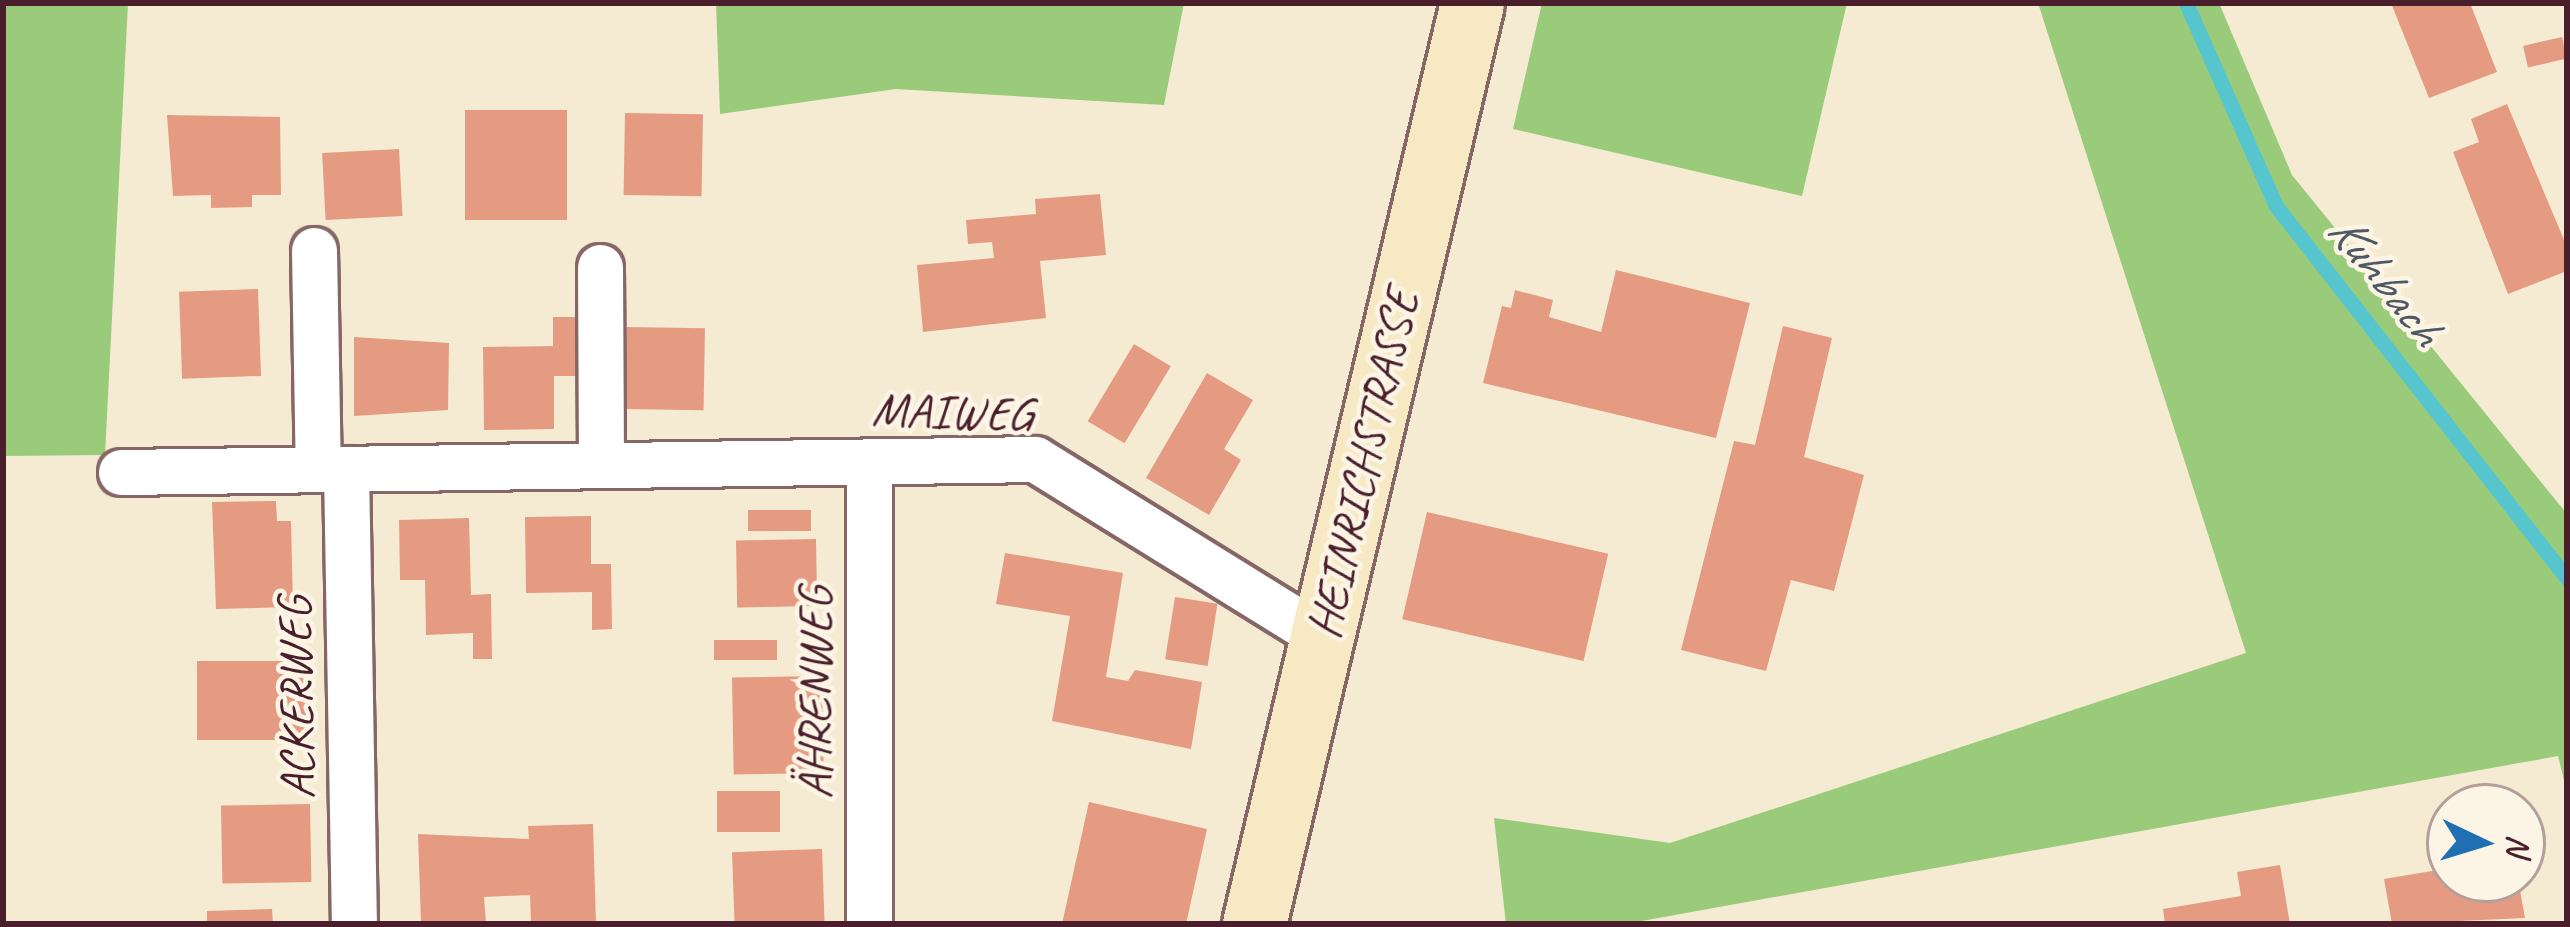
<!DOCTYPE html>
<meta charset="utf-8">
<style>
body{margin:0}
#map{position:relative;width:2570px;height:927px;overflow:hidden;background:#f5ebd3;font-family:Caveat,sans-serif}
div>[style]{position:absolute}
.green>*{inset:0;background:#99cb7b}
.stream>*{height:15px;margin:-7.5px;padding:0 7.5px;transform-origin:7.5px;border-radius:7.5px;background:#57c5cd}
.building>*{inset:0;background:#e59b81;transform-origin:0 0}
.roads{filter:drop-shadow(3px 0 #866666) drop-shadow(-3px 0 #866666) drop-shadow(0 3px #866666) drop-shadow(0 -3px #866666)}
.street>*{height:45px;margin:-22.5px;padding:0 22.5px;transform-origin:22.5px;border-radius:22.5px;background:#fff}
.secondary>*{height:63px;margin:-31.5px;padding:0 31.5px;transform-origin:31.5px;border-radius:31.5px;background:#f7e9c3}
span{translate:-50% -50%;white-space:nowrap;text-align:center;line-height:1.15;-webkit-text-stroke:9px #fcf5e5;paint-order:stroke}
.street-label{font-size:48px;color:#4a1f2b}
.water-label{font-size:51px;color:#4f5964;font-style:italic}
.frame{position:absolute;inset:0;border:6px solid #4a1f2b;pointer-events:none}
.north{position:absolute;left:2426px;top:783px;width:120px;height:120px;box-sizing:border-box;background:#fcf5e5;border:3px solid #b59f9b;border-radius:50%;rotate:94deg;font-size:33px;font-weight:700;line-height:48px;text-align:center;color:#4a1f2b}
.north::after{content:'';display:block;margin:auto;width:42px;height:54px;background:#1f6fb2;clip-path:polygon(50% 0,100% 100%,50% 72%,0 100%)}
</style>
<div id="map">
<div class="green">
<i style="clip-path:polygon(3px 3px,128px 3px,105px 455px,3px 456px)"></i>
<i style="clip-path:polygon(716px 3px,1184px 3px,1164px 105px,896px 89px,720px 114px)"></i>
<i style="clip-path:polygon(1542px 3px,1847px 3px,1802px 196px,1513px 129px)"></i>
<i style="clip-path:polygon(2038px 3px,2219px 3px,2292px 175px,2567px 514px,2567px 792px,2558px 756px,1625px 924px,1506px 924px,1494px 818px,1670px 843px,2246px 653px)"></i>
</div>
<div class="stream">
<i style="left:2186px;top:3px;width:222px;rotate:66.1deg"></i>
<i style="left:2276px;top:206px;width:473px;rotate:52deg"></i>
</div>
<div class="building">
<i style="clip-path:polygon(2391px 3px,2470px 3px,2497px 72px,2429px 98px)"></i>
<i style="left:2562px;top:37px;width:22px;height:40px;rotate:77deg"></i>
<i style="clip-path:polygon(2507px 104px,2567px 247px,2567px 271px,2508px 294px,2453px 152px,2479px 142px,2471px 119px)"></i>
<i style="left:465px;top:110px;width:102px;height:110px"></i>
<i style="left:625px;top:113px;width:78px;height:82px;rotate:1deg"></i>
<i style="clip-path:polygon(167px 115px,280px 117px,281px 195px,252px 195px,252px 207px,211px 208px,211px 195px,173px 196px)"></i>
<i style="left:399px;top:149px;width:67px;height:77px;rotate:87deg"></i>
<i style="clip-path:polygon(1100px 194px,1106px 255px,1040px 261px,1046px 318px,923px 332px,917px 265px,994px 258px,992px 242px,968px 244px,966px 220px,1036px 214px,1035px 199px)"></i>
<i style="clip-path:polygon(1616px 270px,1750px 303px,1716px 438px,1483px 383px,1502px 306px,1511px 308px,1515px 290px,1553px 300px,1549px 317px,1601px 332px)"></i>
<i style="left:258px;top:289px;width:87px;height:79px;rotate:88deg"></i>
<i style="clip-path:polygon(553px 317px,577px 317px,577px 376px,554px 376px,554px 429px,484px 430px,483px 347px,553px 346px)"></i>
<i style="clip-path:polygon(1783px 326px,1832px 338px,1804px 457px,1864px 475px,1834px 591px,1791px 580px,1766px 671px,1681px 650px,1734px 441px,1755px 445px)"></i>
<i style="left:627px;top:327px;width:78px;height:82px;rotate:1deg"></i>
<i style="clip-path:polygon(354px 337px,449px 343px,448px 410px,354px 416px)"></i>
<i style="left:1134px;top:344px;width:43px;height:90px;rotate:31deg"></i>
<i style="clip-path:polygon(1207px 373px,1253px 400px,1224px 449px,1241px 460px,1209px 515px,1146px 478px)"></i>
<i style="clip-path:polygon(276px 501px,277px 521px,291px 521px,293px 607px,216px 609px,212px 502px)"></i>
<i style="left:811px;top:510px;width:21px;height:63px;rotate:90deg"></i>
<i style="left:1427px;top:512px;width:186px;height:110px;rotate:13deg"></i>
<i style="clip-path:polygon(591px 516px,591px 564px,611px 564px,612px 629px,592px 630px,592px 592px,526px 593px,525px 517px)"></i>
<i style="clip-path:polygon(469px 518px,471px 595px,491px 594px,492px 659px,473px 659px,473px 633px,426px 635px,425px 580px,400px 580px,399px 520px)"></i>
<i style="left:816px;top:539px;width:67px;height:80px;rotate:89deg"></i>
<i style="clip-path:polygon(1005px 553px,1123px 573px,1106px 677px,1128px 681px,1135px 670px,1202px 682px,1191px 749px,1052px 721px,1070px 616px,996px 604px)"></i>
<i style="left:1175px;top:597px;width:43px;height:63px;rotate:9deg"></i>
<i style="left:777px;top:640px;width:20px;height:63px;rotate:90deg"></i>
<i style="left:308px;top:661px;width:79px;height:111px;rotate:90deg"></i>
<i style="left:822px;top:676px;width:97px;height:90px;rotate:89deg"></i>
<i style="left:780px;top:791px;width:41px;height:63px;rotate:90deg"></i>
<i style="clip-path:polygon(1089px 802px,1207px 829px,1186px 924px,1062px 924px)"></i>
<i style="left:310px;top:804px;width:78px;height:89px;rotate:89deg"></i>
<i style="clip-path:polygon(593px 824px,596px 924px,531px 924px,530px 895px,484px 897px,486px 923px,421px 924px,418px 834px,529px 839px,528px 826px)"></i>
<i style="left:822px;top:849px;width:75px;height:90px;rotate:88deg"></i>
<i style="clip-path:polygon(2280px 865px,2290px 924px,2165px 924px,2163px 909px,2241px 896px,2237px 872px)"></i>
<i style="clip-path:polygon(2450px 868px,2450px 879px,2518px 879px,2525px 918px,2392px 924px,2384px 879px)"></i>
<i style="clip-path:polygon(272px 909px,273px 924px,207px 924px,207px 911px)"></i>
</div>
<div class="roads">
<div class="street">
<i style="left:314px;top:250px;width:219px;rotate:89deg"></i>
<i style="left:600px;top:267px;width:198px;rotate:89.7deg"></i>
<i style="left:346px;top:469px;width:455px;rotate:89deg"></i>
<i style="left:121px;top:472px;width:914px;rotate:-0.81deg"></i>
<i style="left:1035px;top:459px;width:338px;rotate:31.8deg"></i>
<i style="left:869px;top:924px;width:463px;rotate:-90deg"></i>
</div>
<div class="secondary">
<i style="left:1254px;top:924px;width:946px;rotate:-76.68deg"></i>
</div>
</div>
<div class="street-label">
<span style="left:952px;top:412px;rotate:2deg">MAIWEG</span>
<span style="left:1363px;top:464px;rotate:-77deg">HEINRICHSTRASSE</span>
<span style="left:815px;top:693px;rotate:-90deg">ÄHRENWEG</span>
<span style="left:296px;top:698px;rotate:-91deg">ACKERWEG</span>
</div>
<div class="water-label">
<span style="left:2386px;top:279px;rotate:52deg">Kuhbach</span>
</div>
<div class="frame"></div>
<div class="north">N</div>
</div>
